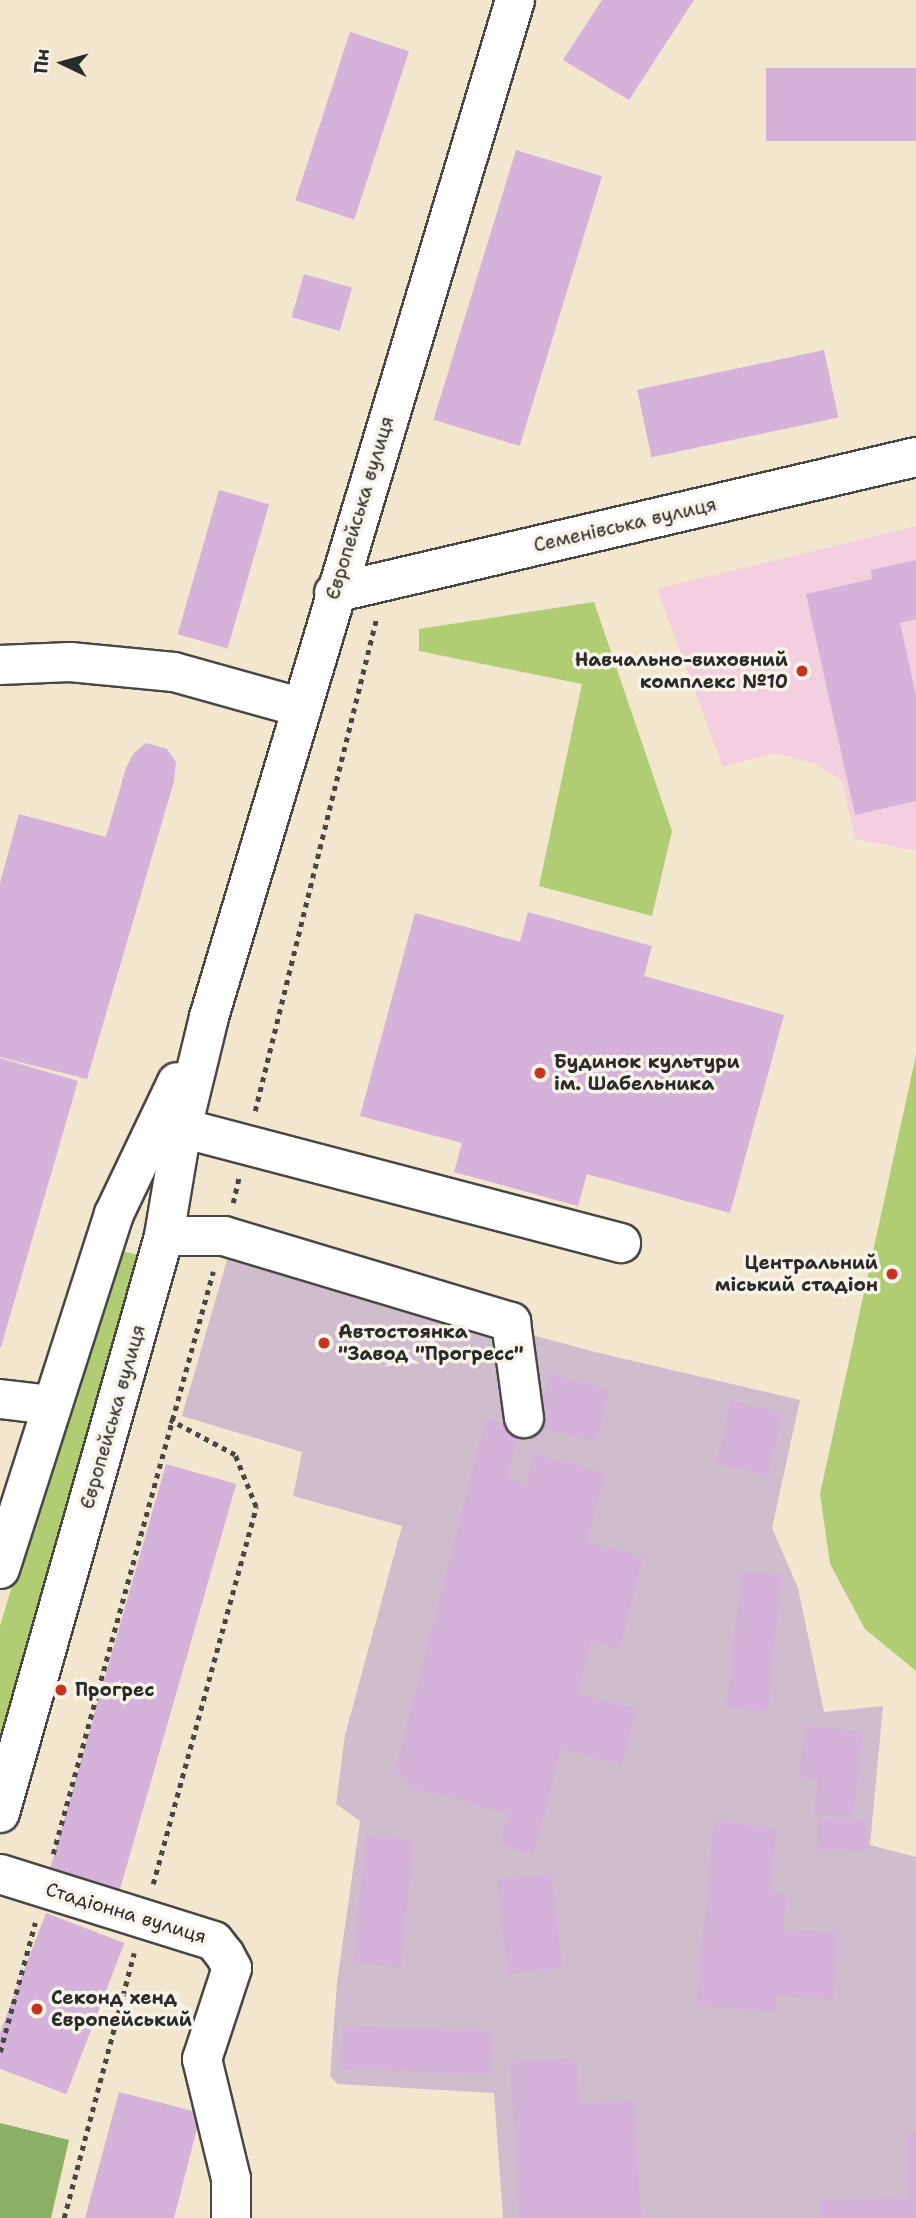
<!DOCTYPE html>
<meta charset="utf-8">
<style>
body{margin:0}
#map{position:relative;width:916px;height:2218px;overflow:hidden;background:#f2e6ce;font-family:"Shantell Sans",sans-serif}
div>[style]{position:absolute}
.built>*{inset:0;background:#f3cfdf}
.industrial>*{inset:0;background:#cfbdce}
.green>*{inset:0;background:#b1cd74}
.forest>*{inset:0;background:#8cb066}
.building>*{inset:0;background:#d5b2da;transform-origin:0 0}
.path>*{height:4.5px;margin-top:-2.25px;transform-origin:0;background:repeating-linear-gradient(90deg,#494743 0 5px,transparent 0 10px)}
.roads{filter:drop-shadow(2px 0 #494743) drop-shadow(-2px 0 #494743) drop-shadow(0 2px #494743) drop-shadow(0 -2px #494743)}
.minor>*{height:38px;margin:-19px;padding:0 19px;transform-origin:19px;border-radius:19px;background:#fff}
.dots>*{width:19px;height:19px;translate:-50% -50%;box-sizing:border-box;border:4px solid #f7f3e8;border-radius:50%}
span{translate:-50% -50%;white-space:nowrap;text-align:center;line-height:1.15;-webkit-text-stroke:7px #f7f3e8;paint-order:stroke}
.street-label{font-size:19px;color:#2b2b2b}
.poi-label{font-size:19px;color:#2b2b2b;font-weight:700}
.right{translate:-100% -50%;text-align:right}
.left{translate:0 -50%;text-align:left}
.north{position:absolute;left:28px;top:28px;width:70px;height:70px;-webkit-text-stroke:5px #f7f3e8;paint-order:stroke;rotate:275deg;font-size:19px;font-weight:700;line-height:28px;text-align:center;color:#2b2b2b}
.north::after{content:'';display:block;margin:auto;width:24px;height:32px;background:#2b2b2b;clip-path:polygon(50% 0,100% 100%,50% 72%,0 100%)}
</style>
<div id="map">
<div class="built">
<i style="clip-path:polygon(916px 526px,916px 851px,855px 839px,842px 780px,816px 764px,774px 753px,723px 767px,657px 589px)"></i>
</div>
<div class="industrial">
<i style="clip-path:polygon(229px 1253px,599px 1353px,800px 1400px,772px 1528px,798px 1588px,824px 1712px,883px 1706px,870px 1845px,916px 1857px,916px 2218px,503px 2218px,494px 2093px,338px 2084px,330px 2077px,337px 1983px,360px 1821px,336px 1804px,345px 1735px,402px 1526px,293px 1496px,302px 1452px,182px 1416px)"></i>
</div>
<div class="green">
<i style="clip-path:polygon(594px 602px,672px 831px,652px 916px,539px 886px,582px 684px,419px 651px,419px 629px)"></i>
<i style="clip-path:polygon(916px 1055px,916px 1671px,865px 1629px,830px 1564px,820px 1494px)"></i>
<i style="clip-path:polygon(113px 1249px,147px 1257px,0 1750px,0 1626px)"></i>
</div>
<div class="forest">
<i style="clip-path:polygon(0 2123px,69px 2140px,51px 2218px,0 2218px)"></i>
</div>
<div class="building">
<i style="clip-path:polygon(602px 0,694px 0,629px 100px,563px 60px)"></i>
<i style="left:350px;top:32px;width:62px;height:177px;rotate:18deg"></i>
<i style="left:916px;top:68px;width:73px;height:150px;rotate:90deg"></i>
<i style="left:516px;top:150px;width:90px;height:282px;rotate:17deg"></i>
<i style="left:304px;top:274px;width:50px;height:45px;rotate:16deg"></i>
<i style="left:824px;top:350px;width:69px;height:191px;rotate:78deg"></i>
<i style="left:219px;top:490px;width:52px;height:150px;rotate:16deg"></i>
<i style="clip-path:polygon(916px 560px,916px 619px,900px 623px,916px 696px,916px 801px,855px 815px,806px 594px,872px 579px,871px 570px)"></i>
<i style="clip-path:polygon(146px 743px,167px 749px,176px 762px,174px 781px,87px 1079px,0 1057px,0 883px,19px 814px,106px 837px,126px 768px,133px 754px)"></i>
<i style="clip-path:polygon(528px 912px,652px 946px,644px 976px,784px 1015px,730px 1213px,587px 1174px,578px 1206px,454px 1172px,462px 1143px,360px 1116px,415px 913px,520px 942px)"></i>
<i style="clip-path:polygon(0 1058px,78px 1081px,1px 1347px,0 1347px)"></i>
<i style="left:549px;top:1374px;width:62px;height:54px;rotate:14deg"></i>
<i style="left:731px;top:1401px;width:53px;height:64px;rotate:13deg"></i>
<i style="clip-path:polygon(486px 1418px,520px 1427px,507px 1479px,526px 1484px,533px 1454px,605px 1473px,587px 1542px,643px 1556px,620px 1649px,591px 1641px,578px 1694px,636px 1709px,622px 1765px,561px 1749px,534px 1853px,500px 1845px,508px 1813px,412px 1788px,396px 1768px)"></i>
<i style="left:166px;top:1464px;width:73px;height:434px;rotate:16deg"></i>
<i style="left:741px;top:1571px;width:41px;height:137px;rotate:6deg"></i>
<i style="clip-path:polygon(804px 1726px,863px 1732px,853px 1818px,814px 1814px,818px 1779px,799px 1778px)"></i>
<i style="left:817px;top:1819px;width:50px;height:31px;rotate:1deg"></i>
<i style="clip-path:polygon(714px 1821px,777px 1828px,770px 1892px,786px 1893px,783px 1930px,838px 1932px,833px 1999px,776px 1996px,775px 2012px,696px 2005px)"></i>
<i style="left:366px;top:1836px;width:48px;height:127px;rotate:6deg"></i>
<i style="left:551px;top:1874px;width:94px;height:55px;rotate:83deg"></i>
<i style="left:46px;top:1913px;width:84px;height:162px;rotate:21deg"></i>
<i style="left:343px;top:2026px;width:149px;height:43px;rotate:2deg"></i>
<i style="clip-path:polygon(576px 2058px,579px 2104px,634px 2101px,641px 2218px,519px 2218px,510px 2062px)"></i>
<i style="clip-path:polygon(119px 2092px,201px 2113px,174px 2218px,85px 2218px)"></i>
<i style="clip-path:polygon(908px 2133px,916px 2133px,916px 2218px,818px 2218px,818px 2200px,909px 2199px)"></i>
</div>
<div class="path">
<i style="left:255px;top:1111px;width:506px;rotate:-76.16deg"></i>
<i style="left:233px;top:1203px;width:27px;rotate:-77deg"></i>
<i style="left:53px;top:1854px;width:604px;rotate:-74.63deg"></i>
<i style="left:153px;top:1884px;width:391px;rotate:-74.7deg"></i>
<i style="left:256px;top:1507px;width:56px;rotate:-112deg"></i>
<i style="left:235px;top:1455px;width:74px;rotate:-151.7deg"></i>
<i style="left:0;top:2052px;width:134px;rotate:-74.8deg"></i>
<i style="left:64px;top:2218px;width:274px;rotate:-75.2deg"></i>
</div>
<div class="roads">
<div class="minor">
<i style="left:334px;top:593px;width:598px;rotate:-13.15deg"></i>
<i style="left:0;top:665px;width:70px;rotate:-2.5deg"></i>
<i style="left:70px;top:662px;width:104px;rotate:5.5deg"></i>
<i style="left:174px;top:672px;width:130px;rotate:15.6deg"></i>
<i style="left:182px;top:1128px;width:454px;rotate:14.7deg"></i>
<i style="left:164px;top:1236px;width:60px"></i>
<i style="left:224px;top:1236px;width:300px;rotate:16.7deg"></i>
<i style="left:511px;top:1322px;width:97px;rotate:82.3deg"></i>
<i style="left:0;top:1399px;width:50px;rotate:6.8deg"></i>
<i style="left:0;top:1569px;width:373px;rotate:-72.2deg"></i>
<i style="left:114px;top:1214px;width:146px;rotate:-64.5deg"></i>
<i style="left:0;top:1813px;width:600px;rotate:-74.13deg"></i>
<i style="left:164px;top:1236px;width:109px;rotate:-80.5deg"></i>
<i style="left:182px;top:1128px;width:114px;rotate:-76.3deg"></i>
<i style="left:209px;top:1017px;width:1062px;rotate:-73.25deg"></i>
<i style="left:0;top:1874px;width:224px;rotate:17.4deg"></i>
<i style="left:214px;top:1941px;width:18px;rotate:52deg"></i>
<i style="left:225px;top:1955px;width:15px;rotate:62deg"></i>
<i style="left:232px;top:1968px;width:96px;rotate:108.2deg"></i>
<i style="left:202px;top:2059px;width:123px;rotate:76.4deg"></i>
<i style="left:231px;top:2179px;width:39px;rotate:90deg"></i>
</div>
</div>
<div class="dots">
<i style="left:802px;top:671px;background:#c8321e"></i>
<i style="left:540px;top:1073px;background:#c8321e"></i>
<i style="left:892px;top:1274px;background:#c8321e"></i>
<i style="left:324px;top:1343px;background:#c8321e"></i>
<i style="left:61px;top:1690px;background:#c8321e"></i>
<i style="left:37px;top:2009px;background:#c8321e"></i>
</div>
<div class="street-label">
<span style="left:360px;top:508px;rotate:-73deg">Європейська вулиця</span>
<span style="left:625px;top:525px;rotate:-13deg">Семенівська вулиця</span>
<span style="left:113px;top:1417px;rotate:-74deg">Європейська вулиця</span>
<span style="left:126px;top:1913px;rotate:17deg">Стадіонна вулиця</span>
</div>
<div class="poi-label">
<span class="right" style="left:788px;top:671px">Навчально-виховний<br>комплекс №10</span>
<span class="left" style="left:554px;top:1073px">Будинок культури<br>ім. Шабельника</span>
<span class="right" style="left:878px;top:1274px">Центральний<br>міський стадіон</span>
<span class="left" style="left:338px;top:1343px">Автостоянка<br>"Завод "Прогресс"</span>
<span class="left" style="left:75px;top:1690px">Прогрес</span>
<span class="left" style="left:51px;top:2009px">Секонд хенд<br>Європейський</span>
</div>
<div class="north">Пн</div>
</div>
